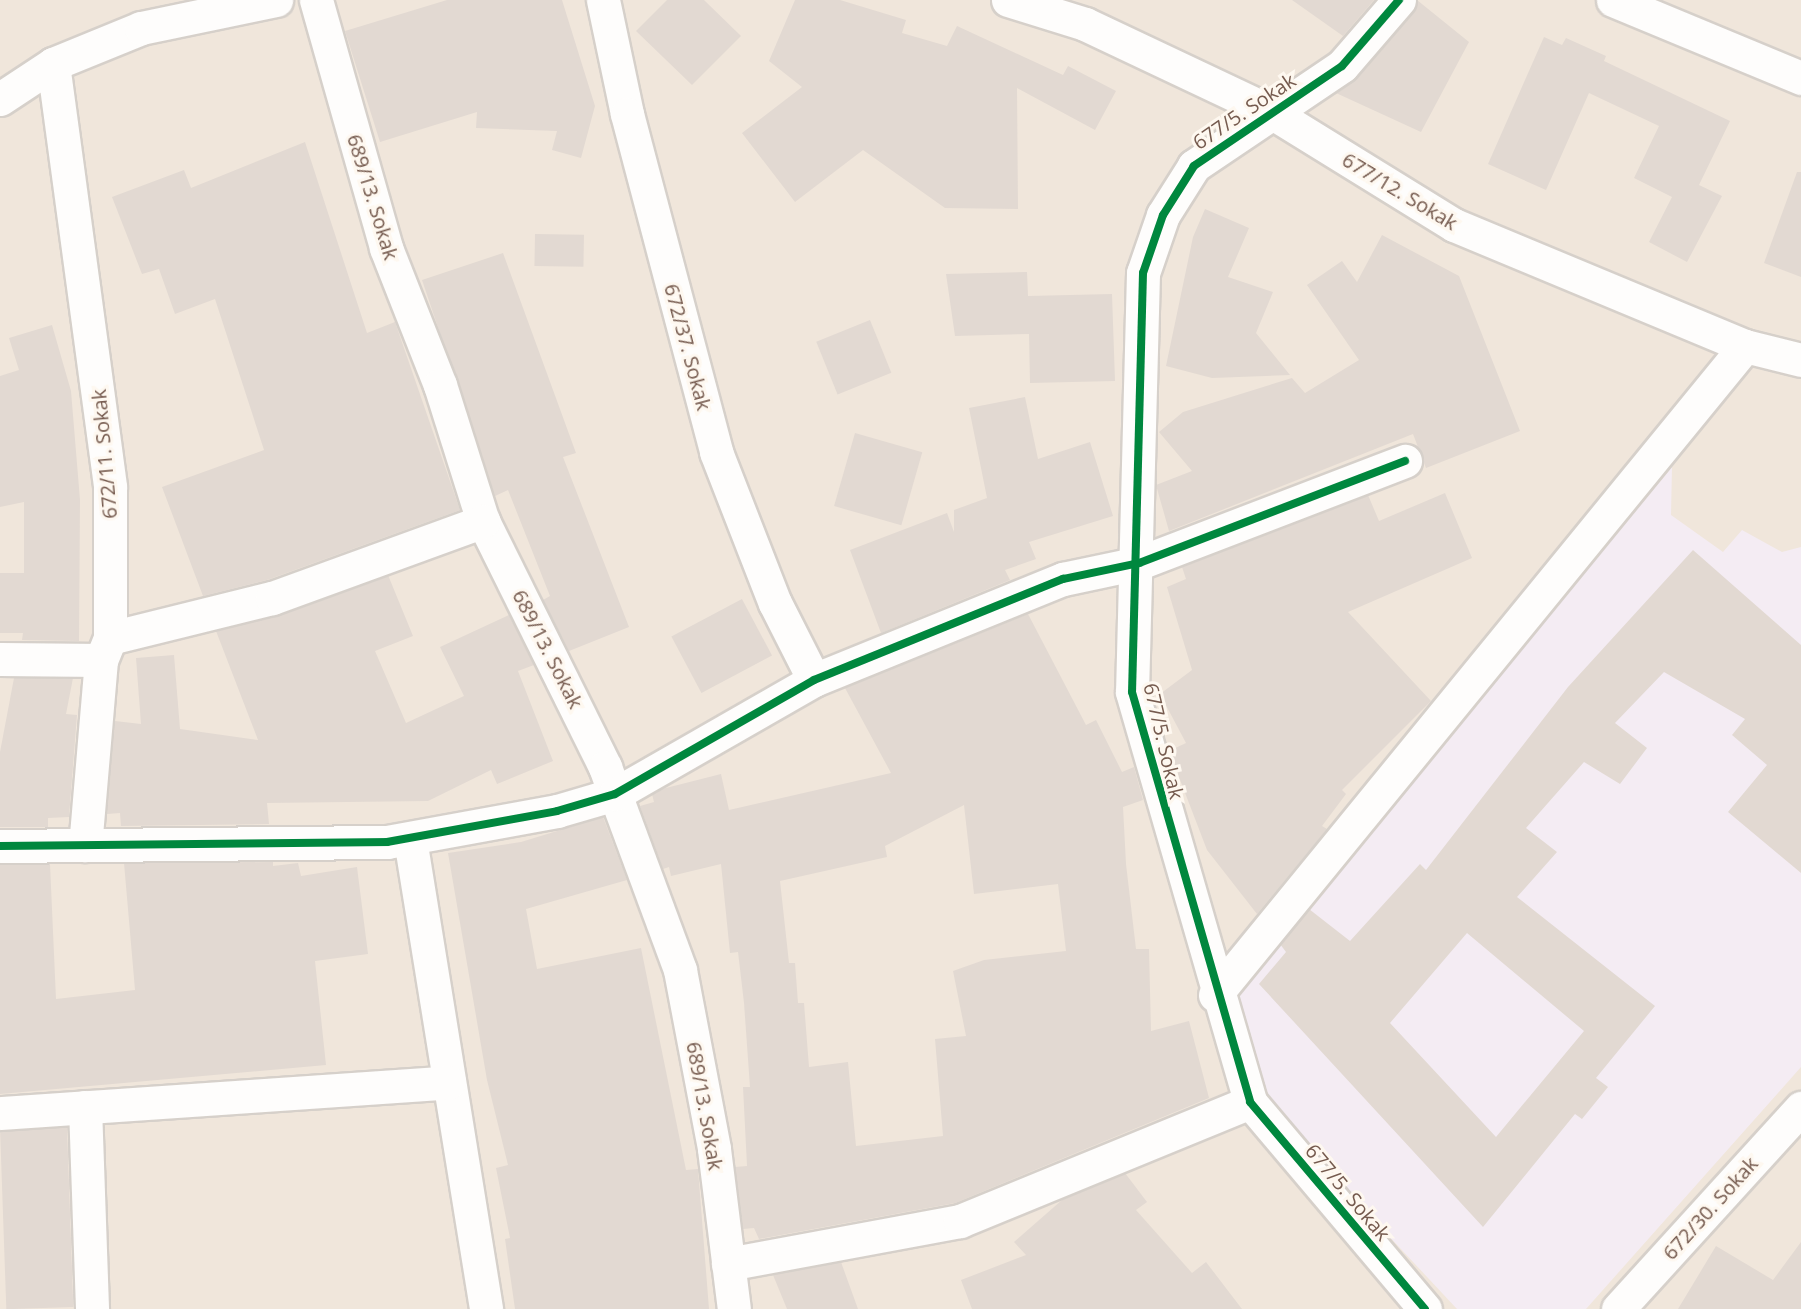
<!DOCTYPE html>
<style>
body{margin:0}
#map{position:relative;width:1801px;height:1309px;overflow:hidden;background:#f8f3ed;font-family:"Open Sans",sans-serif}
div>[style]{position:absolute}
.residential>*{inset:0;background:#f0e6db;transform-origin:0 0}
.education>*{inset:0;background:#f4ecf3}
.building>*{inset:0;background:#e2d9d2;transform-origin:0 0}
.roads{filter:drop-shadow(2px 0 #d6d0ca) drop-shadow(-2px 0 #d6d0ca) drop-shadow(0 2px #d6d0ca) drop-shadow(0 -2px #d6d0ca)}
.minor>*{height:33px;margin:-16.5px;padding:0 16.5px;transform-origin:16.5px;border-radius:16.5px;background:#fefdfc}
.cycleway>*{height:8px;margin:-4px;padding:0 4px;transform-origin:4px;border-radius:4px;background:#00873e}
span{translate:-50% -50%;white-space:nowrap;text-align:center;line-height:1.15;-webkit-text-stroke:6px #fef8f0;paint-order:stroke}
.street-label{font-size:20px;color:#755a4e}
</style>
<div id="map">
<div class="residential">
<i style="left:0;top:0;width:1801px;height:1309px"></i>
</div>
<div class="education">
<i style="clip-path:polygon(1672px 467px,1671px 515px,1723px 552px,1742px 530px,1782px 552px,1801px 547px,1801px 1067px,1586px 1309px,1457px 1309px,1270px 1109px,1238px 992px)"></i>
</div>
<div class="building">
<i style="clip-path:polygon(447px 0,562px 0,595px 106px,581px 158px,552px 150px,557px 131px,476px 128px,477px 112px,380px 142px,345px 31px)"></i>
<i style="clip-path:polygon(667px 0,704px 0,741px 36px,692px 85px,636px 31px)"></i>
<i style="clip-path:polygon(795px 0,840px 0,906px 20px,902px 33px,947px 46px,957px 26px,1063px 75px,1068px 66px,1116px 91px,1095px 130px,1017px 88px,1018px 209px,945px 208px,863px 150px,795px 202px,742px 133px,802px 87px,769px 61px)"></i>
<i style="clip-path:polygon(1292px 0,1374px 0,1343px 36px)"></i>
<i style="clip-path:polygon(1417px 0,1469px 42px,1421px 132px,1336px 93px,1356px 78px,1413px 12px)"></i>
<i style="clip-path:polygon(1544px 37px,1562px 45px,1566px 38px,1606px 56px,1604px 61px,1730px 121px,1699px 185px,1722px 196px,1687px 262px,1649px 242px,1672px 197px,1634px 178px,1659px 126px,1589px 93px,1546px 190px,1488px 164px)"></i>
<i style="clip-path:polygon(305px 142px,367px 333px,395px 322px,460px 510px,267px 580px,203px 596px,162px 487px,264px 450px,215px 299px,175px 314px,159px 269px,142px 274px,112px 197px,184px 170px,191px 188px)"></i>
<i style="clip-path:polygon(1797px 172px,1801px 172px,1801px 277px,1764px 263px)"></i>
<i style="clip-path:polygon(1205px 209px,1249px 228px,1228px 277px,1273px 292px,1256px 333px,1290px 375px,1212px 378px,1166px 366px,1193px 237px)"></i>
<i style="left:535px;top:234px;width:49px;height:32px;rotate:1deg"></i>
<i style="clip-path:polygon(1382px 235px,1459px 276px,1520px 431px,1426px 468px,1413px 434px,1169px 531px,1156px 485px,1192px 471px,1159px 432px,1183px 412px,1292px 378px,1305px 393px,1359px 360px,1307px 285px,1342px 261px,1357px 282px)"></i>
<i style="clip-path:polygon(503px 253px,576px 453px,563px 457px,629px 627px,569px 651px,543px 600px,550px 596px,508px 490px,495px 496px,422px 280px)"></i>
<i style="clip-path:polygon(1027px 272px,1028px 296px,1112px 294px,1115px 381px,1030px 383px,1029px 334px,955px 336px,946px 274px)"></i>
<i style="left:870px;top:320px;width:57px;height:58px;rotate:68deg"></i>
<i style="clip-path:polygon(52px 325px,71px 391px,80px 500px,79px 641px,22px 640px,23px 633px,0 633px,0 573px,24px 573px,24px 502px,0 507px,0 376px,19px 370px,9px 338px)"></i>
<i style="clip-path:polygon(1025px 397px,1038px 459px,1090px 442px,1113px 516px,1029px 542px,1036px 559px,1005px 570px,1010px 580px,881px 633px,850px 550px,947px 513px,954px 532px,954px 510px,987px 498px,969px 408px)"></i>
<i style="left:855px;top:433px;width:70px;height:76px;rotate:16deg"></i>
<i style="clip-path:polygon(1445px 493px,1472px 558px,1348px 612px,1431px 701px,1342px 790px,1346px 794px,1322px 826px,1327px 829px,1257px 914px,1207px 850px,1169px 751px,1186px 743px,1160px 694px,1192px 670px,1167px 587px,1186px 579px,1182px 567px,1368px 495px,1379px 521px)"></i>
<i style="clip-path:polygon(evenodd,1693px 550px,1801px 645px,1801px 873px,1728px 812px,1767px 765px,1732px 735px,1745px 719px,1664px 672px,1615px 723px,1647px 748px,1620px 784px,1584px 762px,1526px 828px,1557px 852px,1517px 897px,1655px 1006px,1596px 1078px,1608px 1087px,1582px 1119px,1575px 1114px,1483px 1227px,1259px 984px,1286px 952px,1280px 944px,1309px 909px,1350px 941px,1420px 864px,1426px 870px,1568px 687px,1693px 550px,1467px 933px,1584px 1031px,1496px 1137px,1390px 1023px,1467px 933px)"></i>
<i style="clip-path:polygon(388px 575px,413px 636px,375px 651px,406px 723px,464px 696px,440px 647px,509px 615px,534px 665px,518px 671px,553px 761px,497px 784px,491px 770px,428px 801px,267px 803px,269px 824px,121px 826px,120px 813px,107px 814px,115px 721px,141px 724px,136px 658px,174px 655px,180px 729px,258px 740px,216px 631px,278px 616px)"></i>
<i style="left:742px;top:599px;width:64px;height:80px;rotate:62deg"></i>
<i style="clip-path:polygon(evenodd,1028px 614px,1086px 725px,1096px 720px,1122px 772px,1134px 767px,1143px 800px,1123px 807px,1126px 864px,1136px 949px,1149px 949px,1151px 1031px,1189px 1021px,1209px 1098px,955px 1203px,759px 1239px,754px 1228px,743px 1229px,735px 1167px,747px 1166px,743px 1087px,750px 1087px,744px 1003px,738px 952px,730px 953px,721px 864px,671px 876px,669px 867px,663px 869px,640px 806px,654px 802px,652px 794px,662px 789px,721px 774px,729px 810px,891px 773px,845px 688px,1028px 614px,964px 805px,974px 894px,1058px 884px,1066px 951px,984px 960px,953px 971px,966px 1036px,935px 1039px,943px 1136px,856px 1146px,848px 1062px,809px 1067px,804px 1003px,798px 1003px,795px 963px,789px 963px,780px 881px,887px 857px,885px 846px,964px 805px)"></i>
<i style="clip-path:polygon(14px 678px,73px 678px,66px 714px,77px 715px,69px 817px,48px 818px,48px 827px,0 827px,0 752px)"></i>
<i style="clip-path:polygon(603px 817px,627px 880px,526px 909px,537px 969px,641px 948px,686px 1170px,698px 1169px,709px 1309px,515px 1309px,505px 1239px,510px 1238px,496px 1168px,508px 1165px,487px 1080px,448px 853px,521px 842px)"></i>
<i style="clip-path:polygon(273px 862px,273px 866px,298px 863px,301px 876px,357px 867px,368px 954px,315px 961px,326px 1065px,0 1094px,0 865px,50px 864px,56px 999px,135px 990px,124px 863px)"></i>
<i style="left:67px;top:1127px;width:180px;height:67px;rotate:88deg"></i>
<i style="clip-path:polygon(1125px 1173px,1147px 1202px,1136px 1210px,1192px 1273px,1206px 1262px,1242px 1309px,972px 1309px,961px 1280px,1026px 1255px,1014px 1242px,1062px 1200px)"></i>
<i style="clip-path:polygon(1801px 1242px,1801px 1309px,1678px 1309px,1716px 1246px,1773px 1280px)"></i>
<i style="clip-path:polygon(841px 1262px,858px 1309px,787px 1309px,773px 1275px)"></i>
</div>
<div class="roads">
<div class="minor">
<i style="left:316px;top:0;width:258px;rotate:74.2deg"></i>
<i style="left:386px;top:248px;width:147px;rotate:68.5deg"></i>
<i style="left:440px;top:385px;width:143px;rotate:72.5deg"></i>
<i style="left:483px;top:521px;width:275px;rotate:63.6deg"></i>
<i style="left:605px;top:767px;width:216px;rotate:69.7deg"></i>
<i style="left:680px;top:970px;width:182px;rotate:79.2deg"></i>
<i style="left:714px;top:1149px;width:161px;rotate:82.9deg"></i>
<i style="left:603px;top:0;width:116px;rotate:78.1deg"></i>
<i style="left:627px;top:114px;width:350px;rotate:75.2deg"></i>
<i style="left:716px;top:452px;width:162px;rotate:68.7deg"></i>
<i style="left:775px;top:603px;width:86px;rotate:63.1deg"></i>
<i style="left:1008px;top:0;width:81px;rotate:17.3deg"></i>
<i style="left:1085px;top:24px;width:206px;rotate:25.3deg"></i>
<i style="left:1271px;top:112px;width:215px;rotate:31.7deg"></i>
<i style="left:1454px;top:225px;width:315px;rotate:22.6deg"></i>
<i style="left:1745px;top:346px;width:58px;rotate:14deg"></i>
<i style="left:1399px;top:0;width:87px;rotate:130.8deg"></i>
<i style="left:1342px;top:66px;width:179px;rotate:146deg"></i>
<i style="left:1194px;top:166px;width:58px;rotate:122.3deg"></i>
<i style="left:1163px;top:215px;width:61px;rotate:109deg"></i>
<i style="left:1143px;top:273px;width:419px;rotate:91.5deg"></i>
<i style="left:1132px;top:692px;width:427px;rotate:73.9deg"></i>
<i style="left:1250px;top:1102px;width:271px;rotate:49.8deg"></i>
<i style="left:1613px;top:0;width:204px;rotate:22.5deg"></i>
<i style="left:53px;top:64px;width:427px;rotate:82.3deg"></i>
<i style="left:110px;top:487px;width:151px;rotate:90deg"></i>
<i style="left:110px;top:638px;width:24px;rotate:112deg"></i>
<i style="left:101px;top:660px;width:186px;rotate:94.9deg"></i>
<i style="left:0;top:99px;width:64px;rotate:-33.4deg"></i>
<i style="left:53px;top:64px;width:95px;rotate:-22.2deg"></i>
<i style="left:141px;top:28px;width:138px;rotate:-11.7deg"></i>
<i style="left:110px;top:638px;width:167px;rotate:-13.9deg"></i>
<i style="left:272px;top:598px;width:225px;rotate:-20deg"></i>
<i style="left:0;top:659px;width:101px;rotate:0.6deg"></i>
<i style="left:410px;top:839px;width:476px;rotate:80.8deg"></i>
<i style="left:0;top:846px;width:387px;rotate:-0.6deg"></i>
<i style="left:387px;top:842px;width:173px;rotate:-10.3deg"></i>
<i style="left:557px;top:811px;width:60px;rotate:-16.3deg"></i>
<i style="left:615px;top:794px;width:229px;rotate:-29.8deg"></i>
<i style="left:814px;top:680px;width:269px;rotate:-22.1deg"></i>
<i style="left:1063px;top:579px;width:78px;rotate:-11.9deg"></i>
<i style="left:1139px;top:563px;width:285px;rotate:-21deg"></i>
<i style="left:1215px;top:995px;width:838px;rotate:-50.76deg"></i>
<i style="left:85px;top:1107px;width:202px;rotate:88deg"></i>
<i style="left:0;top:1113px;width:450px;rotate:-3.9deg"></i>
<i style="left:728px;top:1264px;width:236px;rotate:-10.5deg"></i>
<i style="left:960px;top:1221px;width:313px;rotate:-22.3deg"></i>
<i style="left:1618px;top:1309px;width:272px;rotate:-47.7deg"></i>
</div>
</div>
<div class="cycleway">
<i style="left:1399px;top:0;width:87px;rotate:130.8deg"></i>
<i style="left:1342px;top:66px;width:179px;rotate:146deg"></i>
<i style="left:1194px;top:166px;width:58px;rotate:122.3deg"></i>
<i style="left:1163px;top:215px;width:61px;rotate:109deg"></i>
<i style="left:1143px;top:273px;width:419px;rotate:91.5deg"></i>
<i style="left:1132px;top:692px;width:427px;rotate:73.9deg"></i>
<i style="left:1250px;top:1102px;width:271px;rotate:49.8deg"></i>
<i style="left:0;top:846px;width:387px;rotate:-0.6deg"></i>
<i style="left:387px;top:842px;width:173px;rotate:-10.3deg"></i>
<i style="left:557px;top:811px;width:60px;rotate:-16.3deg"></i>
<i style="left:615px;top:794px;width:229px;rotate:-29.8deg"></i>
<i style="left:814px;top:680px;width:269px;rotate:-22.1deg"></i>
<i style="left:1063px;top:579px;width:78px;rotate:-11.9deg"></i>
<i style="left:1139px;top:563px;width:285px;rotate:-21deg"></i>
</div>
<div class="street-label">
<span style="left:1244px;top:111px;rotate:-34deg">677/5. Sokak</span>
<span style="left:1400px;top:191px;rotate:31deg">677/12. Sokak</span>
<span style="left:373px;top:197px;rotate:73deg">689/13. Sokak</span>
<span style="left:688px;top:347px;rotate:75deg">672/37. Sokak</span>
<span style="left:104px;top:454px;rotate:-95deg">672/11. Sokak</span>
<span style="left:548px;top:649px;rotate:63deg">689/13. Sokak</span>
<span style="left:1164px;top:741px;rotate:77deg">677/5. Sokak</span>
<span style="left:705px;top:1106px;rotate:80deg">689/13. Sokak</span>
<span style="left:1348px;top:1192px;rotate:50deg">677/5. Sokak</span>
<span style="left:1710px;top:1208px;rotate:-48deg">672/30. Sokak</span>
</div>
</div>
